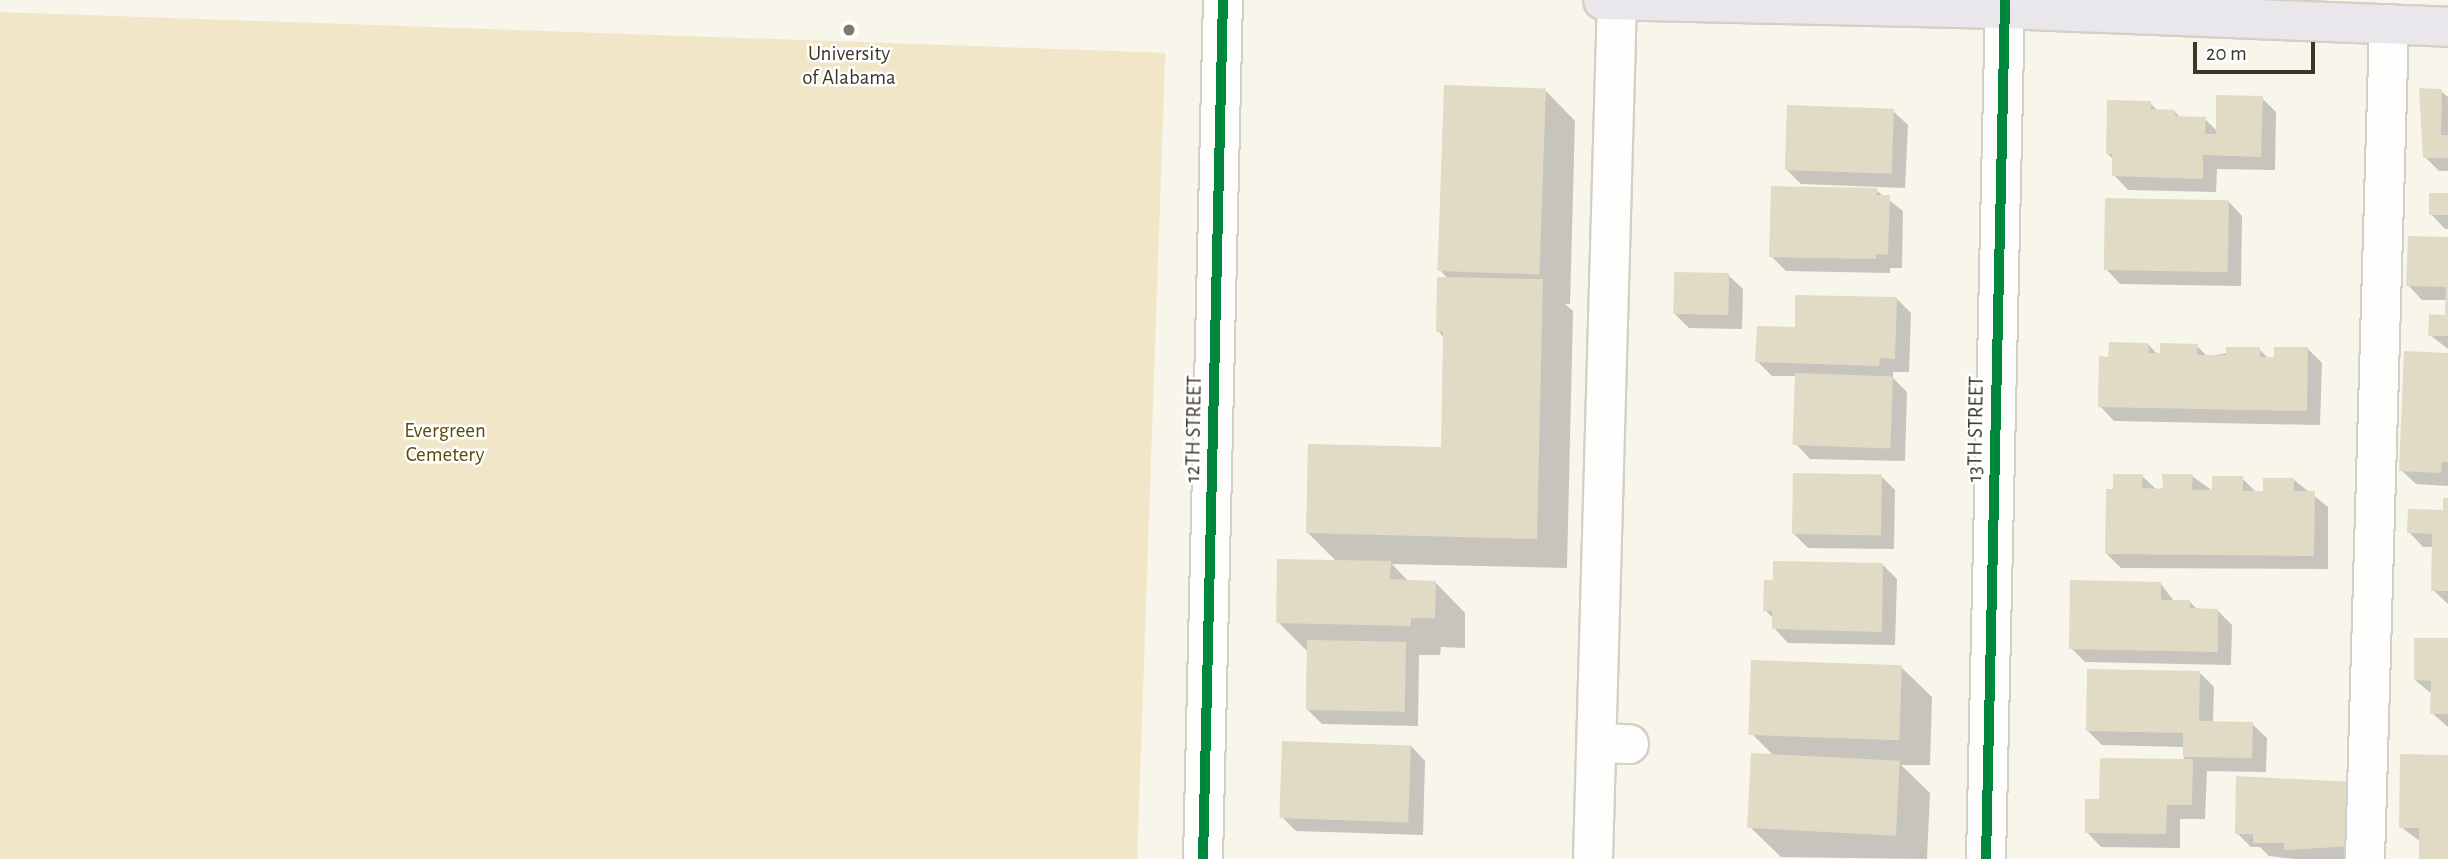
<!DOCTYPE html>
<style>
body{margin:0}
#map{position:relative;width:2448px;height:859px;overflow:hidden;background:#f8f5eb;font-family:"Alegreya Sans",sans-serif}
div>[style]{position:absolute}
.green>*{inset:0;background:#f1e7c8;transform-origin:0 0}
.shadow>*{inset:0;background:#0003}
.building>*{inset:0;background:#e1dbc6;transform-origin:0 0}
.roads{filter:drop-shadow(2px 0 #d4d0c6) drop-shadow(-2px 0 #d4d0c6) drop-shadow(0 2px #d4d0c6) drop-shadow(0 -2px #d4d0c6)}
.minor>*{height:38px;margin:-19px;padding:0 19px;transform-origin:19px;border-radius:19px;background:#fefefc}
.major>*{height:38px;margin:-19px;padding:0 19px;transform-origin:19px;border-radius:19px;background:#eae7ec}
.cycleway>*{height:10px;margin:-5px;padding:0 5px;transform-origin:5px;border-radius:5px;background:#00873e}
.dots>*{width:19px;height:19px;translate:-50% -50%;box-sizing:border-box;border:4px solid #fff;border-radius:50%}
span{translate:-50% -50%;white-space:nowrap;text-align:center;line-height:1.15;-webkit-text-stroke:5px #fff;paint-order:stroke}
.poi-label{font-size:21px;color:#3c372b}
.street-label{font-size:21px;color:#3c372b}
.park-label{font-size:21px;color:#5d4b07}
.scale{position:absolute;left:2193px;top:42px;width:122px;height:32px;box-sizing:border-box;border:4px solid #3c372b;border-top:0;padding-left:9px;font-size:21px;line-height:24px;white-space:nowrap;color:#3c372b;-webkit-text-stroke:5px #fff;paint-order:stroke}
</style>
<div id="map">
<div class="green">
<i style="left:0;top:12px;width:1166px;height:847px;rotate:2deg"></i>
</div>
<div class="shadow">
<i style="clip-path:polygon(1545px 90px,1575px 121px,1570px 304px,1565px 304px,1573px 311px,1567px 568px,1392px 564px,1409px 582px,1435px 582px,1465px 613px,1465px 648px,1441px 647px,1440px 655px,1419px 655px,1418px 726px,1322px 724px,1308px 710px,1309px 653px,1278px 622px,1337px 562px,1308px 533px,1442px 449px,1444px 338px,1438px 331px,1448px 279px,1440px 270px)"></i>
<i style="clip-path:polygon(2441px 91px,2448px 97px,2448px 171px,2439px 171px,2425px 157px)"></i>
<i style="clip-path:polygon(2262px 98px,2276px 112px,2275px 170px,2217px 169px,2216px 192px,2128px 190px,2114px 175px,2114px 160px,2107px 153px,2150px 103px,2158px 111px,2174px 111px,2181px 118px,2205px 119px,2217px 131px)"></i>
<i style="clip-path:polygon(1893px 111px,1908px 125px,1905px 188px,1801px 184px,1787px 170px)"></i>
<i style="clip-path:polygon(1876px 190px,1903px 211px,1902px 268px,1890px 268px,1890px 273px,1786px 271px,1771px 256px)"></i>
<i style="clip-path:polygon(2448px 195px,2448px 229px,2445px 229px,2431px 214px)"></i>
<i style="clip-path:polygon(2228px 201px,2242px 216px,2241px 286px,2120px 284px,2106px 269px)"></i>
<i style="clip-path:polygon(2448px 239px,2448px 349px,2430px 335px,2446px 317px,2447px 300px,2422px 300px,2408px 285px)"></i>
<i style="clip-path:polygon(1728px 275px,1743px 289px,1742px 329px,1689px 328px,1675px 314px)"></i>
<i style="clip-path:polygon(1897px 299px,1911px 313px,1909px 372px,1893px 372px,1893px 378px,1907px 392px,1905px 461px,1810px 459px,1796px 444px,1797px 376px,1772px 376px,1757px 361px,1796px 329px)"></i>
<i style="clip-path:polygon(2148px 344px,2158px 355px,2197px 346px,2207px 356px,2259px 349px,2268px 358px,2308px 349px,2322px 363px,2320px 425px,2114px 421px,2100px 406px,2110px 358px)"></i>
<i style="clip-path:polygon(2448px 355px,2448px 486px,2416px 484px,2401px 470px)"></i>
<i style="clip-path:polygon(1881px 476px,1895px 490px,1894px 549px,1808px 548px,1794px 534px)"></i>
<i style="clip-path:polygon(2142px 476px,2157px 490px,2192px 476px,2214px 492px,2242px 478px,2257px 493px,2293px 479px,2328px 507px,2328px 569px,2121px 568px,2107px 554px,2115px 490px)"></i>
<i style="clip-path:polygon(2448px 500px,2448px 604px,2433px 590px,2434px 547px,2423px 547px,2409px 532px,2445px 512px)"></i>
<i style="clip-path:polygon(1883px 565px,1897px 579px,1895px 645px,1788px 643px,1774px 628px,1774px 619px,1765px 610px)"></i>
<i style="clip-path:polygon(2160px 583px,2174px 601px,2189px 601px,2198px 610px,2218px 611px,2232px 625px,2231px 665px,2085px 662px,2071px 648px)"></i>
<i style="clip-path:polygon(2448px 640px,2448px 727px,2432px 713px,2432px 694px,2415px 680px)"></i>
<i style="clip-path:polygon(1901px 667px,1932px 697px,1930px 765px,1901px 765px,1930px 793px,1927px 859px,1781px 857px,1750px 827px,1774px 756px,1752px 734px)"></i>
<i style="clip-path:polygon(2199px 672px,2214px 687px,2213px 723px,2252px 724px,2267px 738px,2266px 772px,2207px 771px,2205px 819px,2180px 819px,2180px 848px,2101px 847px,2087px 832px,2101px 801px,2184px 760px,2185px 747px,2102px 745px,2088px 731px)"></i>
<i style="clip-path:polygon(1411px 746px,1425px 761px,1423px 835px,1296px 831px,1282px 817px)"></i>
<i style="clip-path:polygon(2448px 757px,2448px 859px,2421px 859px,2421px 842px,2401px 827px)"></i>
<i style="clip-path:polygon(2238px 777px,2367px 859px,2295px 859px,2269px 856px,2260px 847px,2251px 847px,2237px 833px)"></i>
</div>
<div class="building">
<i style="left:1444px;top:85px;width:102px;height:186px;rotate:2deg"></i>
<i style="clip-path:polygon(2419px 88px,2442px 89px,2441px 135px,2448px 135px,2448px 158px,2423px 158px)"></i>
<i style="clip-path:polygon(2216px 95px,2263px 96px,2261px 157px,2203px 155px,2203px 179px,2112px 176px,2112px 154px,2106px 154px,2107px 100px,2151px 101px,2151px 109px,2175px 110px,2175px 116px,2206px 117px,2205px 134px,2216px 134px)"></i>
<i style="left:1787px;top:105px;width:107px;height:65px;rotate:2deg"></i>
<i style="clip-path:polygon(1771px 186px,1877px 188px,1877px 195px,1890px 195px,1888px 255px,1876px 254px,1876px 259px,1769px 257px)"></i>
<i style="left:2429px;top:193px;width:19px;height:22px"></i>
<i style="left:2105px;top:198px;width:124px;height:72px;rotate:1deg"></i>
<i style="clip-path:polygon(2408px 236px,2448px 237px,2448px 336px,2428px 336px,2429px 314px,2445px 315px,2446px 287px,2406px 286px)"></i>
<i style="left:1674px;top:272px;width:55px;height:42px;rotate:1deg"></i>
<i style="clip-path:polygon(1437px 277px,1543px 279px,1537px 539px,1306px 533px,1308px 444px,1441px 447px,1443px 332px,1436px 332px)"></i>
<i style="clip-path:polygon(1795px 295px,1897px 297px,1895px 359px,1880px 358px,1879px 366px,1755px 362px,1757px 326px,1795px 327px)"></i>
<i style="clip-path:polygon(2109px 342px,2148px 343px,2149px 353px,2160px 353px,2160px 343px,2198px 344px,2197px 355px,2226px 355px,2226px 347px,2260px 347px,2260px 357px,2274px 357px,2274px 347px,2308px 347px,2307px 411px,2098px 407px,2099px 356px,2108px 357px)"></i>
<i style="clip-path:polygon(2404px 351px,2448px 353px,2448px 462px,2442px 462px,2441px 473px,2399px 471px)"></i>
<i style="left:1795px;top:373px;width:98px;height:72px;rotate:2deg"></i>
<i style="left:1793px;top:473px;width:89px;height:61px;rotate:1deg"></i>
<i style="clip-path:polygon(2113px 474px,2143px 474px,2142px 488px,2163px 489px,2162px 474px,2193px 474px,2192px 490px,2212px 490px,2212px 476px,2243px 476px,2243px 491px,2263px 491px,2263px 478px,2294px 478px,2294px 491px,2315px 491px,2314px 556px,2105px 554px,2106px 489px,2113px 489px)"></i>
<i style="clip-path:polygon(2443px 498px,2448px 498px,2448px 591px,2431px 591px,2432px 534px,2407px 533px,2408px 509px,2443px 510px)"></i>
<i style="clip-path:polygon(1277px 559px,1391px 561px,1390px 579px,1436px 581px,1435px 618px,1411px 618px,1411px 626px,1276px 623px)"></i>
<i style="clip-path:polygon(1773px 561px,1883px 563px,1882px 632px,1772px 629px,1772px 611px,1763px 611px,1764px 580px,1773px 580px)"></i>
<i style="clip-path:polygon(2070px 580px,2161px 582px,2161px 600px,2190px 600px,2190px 608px,2218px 609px,2218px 652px,2069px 649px)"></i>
<i style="clip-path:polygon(2414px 638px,2448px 638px,2448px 714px,2430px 714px,2431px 681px,2414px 680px)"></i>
<i style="left:1307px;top:640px;width:99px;height:70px;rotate:1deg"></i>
<i style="left:1751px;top:660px;width:151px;height:75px;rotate:2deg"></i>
<i style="clip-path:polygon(2087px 669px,2200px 671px,2199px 721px,2253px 722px,2252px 758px,2183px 757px,2183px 733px,2086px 731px)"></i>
<i style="left:1282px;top:741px;width:129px;height:77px;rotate:2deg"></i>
<i style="left:1751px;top:753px;width:149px;height:75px;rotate:3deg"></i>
<i style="clip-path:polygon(2400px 754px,2448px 755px,2448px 859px,2419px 859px,2419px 828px,2399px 828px)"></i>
<i style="clip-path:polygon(2100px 758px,2193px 759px,2192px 805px,2167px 805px,2166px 834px,2085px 833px,2085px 799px,2099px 799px)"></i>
<i style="clip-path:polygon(2236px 776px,2354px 782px,2354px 846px,2284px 850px,2284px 843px,2253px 843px,2253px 834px,2235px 834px)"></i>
</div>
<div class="roads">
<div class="minor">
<i style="left:1597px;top:743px;width:32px;rotate:2deg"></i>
<i style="left:1203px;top:859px;width:859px;rotate:-88.67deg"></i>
<i style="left:1593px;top:859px;width:859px;rotate:-88.4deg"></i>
<i style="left:1986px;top:859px;width:859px;rotate:-88.73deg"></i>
<i style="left:2365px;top:859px;width:835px;rotate:-88.35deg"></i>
</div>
<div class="major">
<i style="left:1603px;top:0;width:402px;rotate:1.3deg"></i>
<i style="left:2005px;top:9px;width:443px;rotate:2.3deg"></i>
</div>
</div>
<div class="cycleway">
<i style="left:1203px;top:859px;width:859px;rotate:-88.67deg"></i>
<i style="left:1986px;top:859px;width:859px;rotate:-88.73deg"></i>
</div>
<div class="dots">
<i style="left:849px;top:30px;background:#7e7a6e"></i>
</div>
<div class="poi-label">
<span style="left:849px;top:66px">University<br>of Alabama</span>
</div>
<div class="street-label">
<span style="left:1194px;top:429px;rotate:-89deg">12TH STREET</span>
<span style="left:1976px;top:429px;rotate:-89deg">13TH STREET</span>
</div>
<div class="park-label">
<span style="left:445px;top:443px">Evergreen<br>Cemetery</span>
</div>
<div class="scale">20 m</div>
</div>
